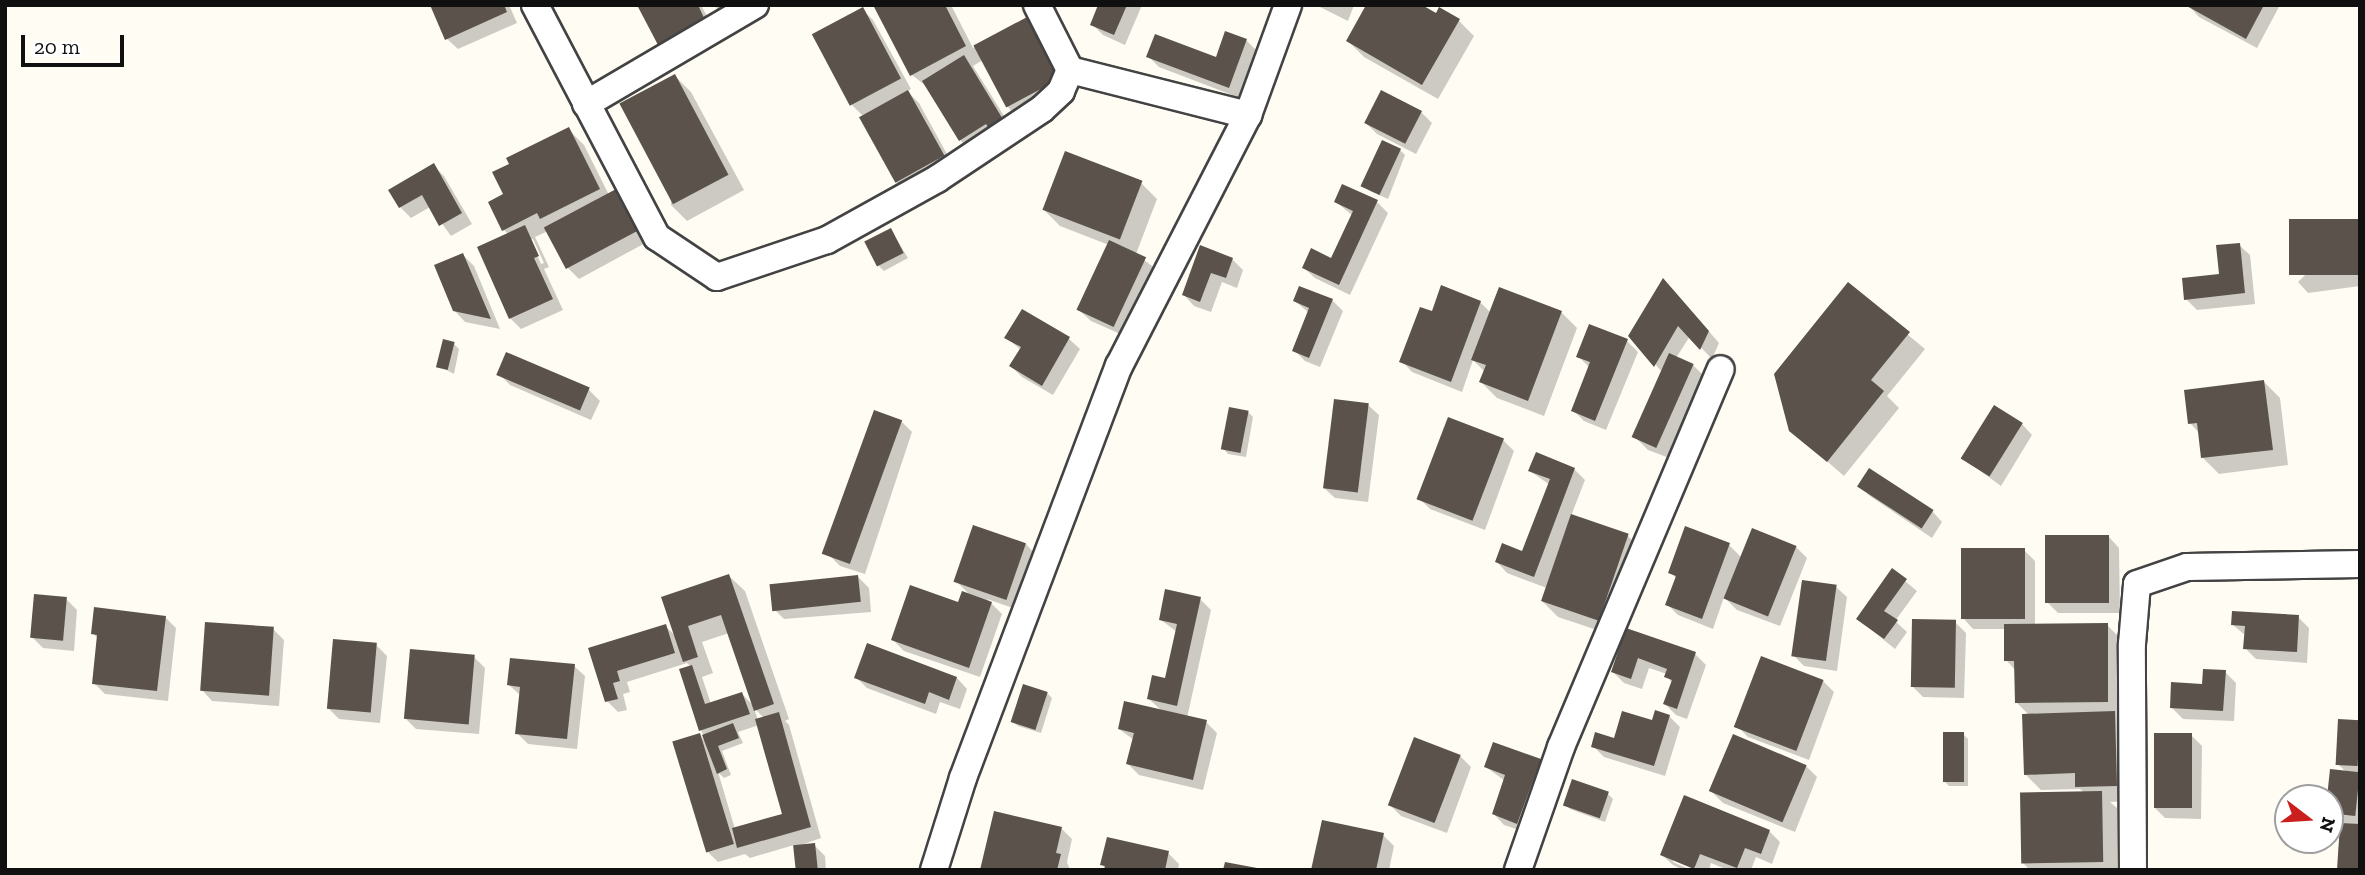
<!DOCTYPE html>
<style>
body{margin:0}
#map{position:relative;width:2365px;height:875px;overflow:hidden;background:#fffdf3;font-family:"Zilla Slab",serif}
div>[style]{position:absolute}
.shadow>*{inset:0;background:#0003}
.building>*{inset:0;background:#5a524b;transform-origin:0 0}
.roads{filter:drop-shadow(2px 0 #434343) drop-shadow(-2px 0 #434343) drop-shadow(0 2px #434343) drop-shadow(0 -2px #434343)}
.street>*{height:26px;margin:-13px;padding:0 13px;transform-origin:13px;border-radius:13px;background:#fff}
span{translate:-50% -50%;white-space:nowrap;text-align:center;line-height:1.15;-webkit-text-stroke:7px #fff;paint-order:stroke}
.frame{position:absolute;inset:0;border:7px solid #101010;pointer-events:none}
.north{position:absolute;left:2274px;top:784px;width:70px;height:70px;box-sizing:border-box;background:#fff;border:2px solid #9f9f9f;border-radius:50%;rotate:107deg;font-size:19px;font-weight:700;line-height:28px;text-align:center;color:#101010}
.north::after{content:'';display:block;margin:auto;width:24px;height:32px;background:#cb1f1d;clip-path:polygon(50% 0,100% 100%,50% 72%,0 100%)}
.scale{position:absolute;left:21px;top:35px;width:103px;height:32px;box-sizing:border-box;border:4px solid #101010;border-top:0;padding-left:9px;font-size:21px;line-height:24px;white-space:nowrap;color:#101010;-webkit-text-stroke:5px #fff;paint-order:stroke}
</style>
<div id="map">
<div class="shadow">
<i style="clip-path:polygon(432px 5px,509px 5px,517px 23px,458px 49px,447px 39px)"></i>
<i style="clip-path:polygon(639px 5px,701px 5px,715px 31px,670px 55px,659px 44px)"></i>
<i style="clip-path:polygon(714px 5px,770px 5px,732px 25px)"></i>
<i style="clip-path:polygon(875px 5px,951px 5px,973px 48px,1028px 19px,1071px 90px,1019px 118px,1008px 107px,983px 60px,973px 66px,1014px 132px,971px 150px,960px 140px,930px 89px,912px 75px)"></i>
<i style="clip-path:polygon(1100px 5px,1142px 5px,1125px 45px,1103px 35px,1092px 24px)"></i>
<i style="clip-path:polygon(1316px 5px,1354px 5px,1348px 21px)"></i>
<i style="clip-path:polygon(2280px 5px,2257px 48px,2199px 17px,2189px 6px)"></i>
<i style="clip-path:polygon(862px 9px,873px 20px,911px 89px,907px 91px,919px 103px,954px 167px,906px 193px,896px 182px,864px 117px,852px 105px)"></i>
<i style="clip-path:polygon(1436px 16px,1458px 20px,1474px 36px,1438px 99px,1364px 57px,1348px 41px)"></i>
<i style="clip-path:polygon(1246px 40px,1257px 51px,1240px 98px,1159px 67px,1148px 56px,1217px 59px)"></i>
<i style="clip-path:polygon(675px 76px,691px 92px,744px 190px,687px 221px,671px 205px)"></i>
<i style="clip-path:polygon(1421px 112px,1432px 123px,1416px 154px,1377px 134px,1366px 123px)"></i>
<i style="clip-path:polygon(evenodd,568px 129px,584px 145px,609px 195px,649px 241px,579px 279px,568px 268px,548px 231px,535px 237px,549px 267px,544px 269px,563px 310px,521px 329px,510px 318px,509px 235px,504px 230px,505px 195px,568px 129px,530px 239px,533px 239px,544px 263px,541px 264px,530px 239px)"></i>
<i style="clip-path:polygon(1400px 150px,1405px 155px,1388px 199px,1370px 191px,1365px 186px)"></i>
<i style="clip-path:polygon(1066px 153px,1141px 183px,1157px 199px,1136px 254px,1156px 269px,1127px 337px,1091px 321px,1080px 311px,1109px 245px,1060px 226px,1044px 210px)"></i>
<i style="clip-path:polygon(434px 166px,444px 176px,472px 224px,451px 236px,430px 207px,411px 218px,400px 207px)"></i>
<i style="clip-path:polygon(1336px 202px,1377px 202px,1388px 213px,1350px 295px,1315px 278px,1304px 268px,1332px 260px,1352px 215px)"></i>
<i style="clip-path:polygon(2360px 221px,2360px 286px,2308px 293px,2298px 282px)"></i>
<i style="clip-path:polygon(891px 230px,908px 258px,884px 271px,879px 266px)"></i>
<i style="clip-path:polygon(2239px 245px,2250px 255px,2255px 304px,2197px 310px,2186px 299px,2220px 275px)"></i>
<i style="clip-path:polygon(1201px 247px,1232px 259px,1243px 270px,1237px 288px,1222px 282px,1211px 312px,1194px 306px,1184px 295px)"></i>
<i style="clip-path:polygon(463px 255px,474px 266px,500px 329px,465px 322px,454px 310px)"></i>
<i style="clip-path:polygon(1848px 285px,1925px 349px,1887px 396px,1899px 408px,1844px 476px,1791px 430px)"></i>
<i style="clip-path:polygon(1674px 291px,1719px 343px,1712px 359px,1690px 336px,1676px 358px,1693px 365px,1704px 376px,1672px 459px,1648px 450px,1637px 439px,1663px 373px,1630px 336px)"></i>
<i style="clip-path:polygon(1332px 300px,1343px 311px,1320px 367px,1305px 361px,1294px 350px,1309px 313px,1295px 301px)"></i>
<i style="clip-path:polygon(1480px 302px,1491px 313px,1561px 312px,1577px 328px,1544px 416px,1497px 398px,1481px 382px,1485px 372px,1473px 360px,1462px 392px,1412px 372px,1402px 361px,1433px 314px)"></i>
<i style="clip-path:polygon(1022px 311px,1069px 339px,1080px 349px,1053px 395px,1022px 377px,1011px 366px,1021px 350px,1007px 338px)"></i>
<i style="clip-path:polygon(1627px 341px,1638px 352px,1606px 430px,1584px 421px,1573px 410px,1590px 368px,1578px 356px)"></i>
<i style="clip-path:polygon(454px 344px,459px 349px,454px 374px,439px 366px)"></i>
<i style="clip-path:polygon(499px 374px,589px 390px,600px 401px,591px 420px,510px 385px)"></i>
<i style="clip-path:polygon(2264px 382px,2280px 398px,2288px 465px,2219px 474px,2203px 458px,2200px 434px,2190px 423px)"></i>
<i style="clip-path:polygon(1368px 405px,1379px 415px,1368px 502px,1335px 498px,1324px 488px)"></i>
<i style="clip-path:polygon(1248px 412px,1253px 417px,1246px 457px,1228px 454px,1223px 448px)"></i>
<i style="clip-path:polygon(1449px 419px,1503px 440px,1514px 451px,1485px 530px,1430px 509px,1419px 498px)"></i>
<i style="clip-path:polygon(901px 421px,912px 432px,865px 574px,840px 566px,829px 555px)"></i>
<i style="clip-path:polygon(2022px 424px,2032px 435px,2001px 486px,1964px 459px)"></i>
<i style="clip-path:polygon(1574px 469px,1585px 480px,1571px 516px,1628px 536px,1644px 552px,1615px 636px,1558px 617px,1542px 601px,1547px 588px,1507px 573px,1497px 562px,1523px 554px,1550px 485px,1530px 471px)"></i>
<i style="clip-path:polygon(1859px 486px,1932px 511px,1942px 522px,1932px 538px,1870px 496px)"></i>
<i style="clip-path:polygon(2109px 537px,2119px 548px,2120px 613px,2058px 613px,2047px 602px)"></i>
<i style="clip-path:polygon(1026px 544px,1036px 555px,1019px 610px,987px 599px,1002px 614px,980px 677px,904px 651px,893px 640px,972px 597px,957px 582px)"></i>
<i style="clip-path:polygon(1729px 545px,1742px 558px,1796px 547px,1807px 558px,1780px 626px,1737px 610px,1724px 597px,1713px 629px,1678px 615px,1667px 604px,1677px 579px,1670px 572px)"></i>
<i style="clip-path:polygon(2024px 550px,2035px 561px,2035px 626px,2107px 625px,2123px 641px,2132px 801px,2110px 802px,2117px 808px,2118px 870px,2030px 870px,2023px 863px,2084px 793px,2080px 789px,2041px 790px,2025px 774px,2029px 715px,2016px 702px,2016px 671px,2006px 660px,2006px 629px,1973px 629px,1963px 618px)"></i>
<i style="clip-path:polygon(1893px 571px,1917px 591px,1895px 621px,1907px 632px,1895px 649px,1858px 619px)"></i>
<i style="clip-path:polygon(evenodd,729px 576px,745px 591px,789px 719px,785px 721px,789px 725px,821px 838px,798px 846px,814px 845px,825px 856px,826px 870px,797px 870px,794px 845px,750px 858px,745px 854px,718px 862px,707px 851px,699px 735px,707px 743px,701px 730px,691px 667px,687px 663px,627px 682px,630px 692px,623px 694px,627px 710px,618px 712px,607px 701px,591px 649px,665px 626px,677px 637px,729px 576px,729px 633px,754px 706px,742px 694px,711px 704px,702px 677px,713px 673px,702px 642px,729px 633px,729px 576px,754px 708px,764px 718px,758px 720px,754px 708px,729px 576px,759px 725px,784px 815px,735px 829px,718px 772px,724px 778px,731px 775px,722px 751px,743px 743px,738px 732px,759px 725px)"></i>
<i style="clip-path:polygon(858px 577px,869px 588px,871px 612px,784px 619px,773px 608px)"></i>
<i style="clip-path:polygon(1836px 587px,1847px 597px,1837px 671px,1804px 666px,1793px 655px)"></i>
<i style="clip-path:polygon(66px 599px,77px 610px,74px 651px,43px 648px,32px 637px)"></i>
<i style="clip-path:polygon(1200px 599px,1211px 610px,1187px 718px,1206px 722px,1217px 733px,1203px 790px,1139px 775px,1128px 764px,1134px 740px,1119px 729px,1162px 711px,1149px 699px,1166px 680px,1177px 632px,1161px 620px)"></i>
<i style="clip-path:polygon(165px 617px,176px 628px,168px 701px,105px 694px,94px 683px,99px 640px,93px 633px)"></i>
<i style="clip-path:polygon(2298px 617px,2309px 628px,2307px 663px,2256px 659px,2245px 648px,2246px 636px,2233px 625px)"></i>
<i style="clip-path:polygon(1955px 622px,1966px 633px,1964px 698px,1923px 697px,1912px 686px)"></i>
<i style="clip-path:polygon(273px 629px,284px 640px,279px 706px,212px 701px,202px 690px)"></i>
<i style="clip-path:polygon(1627px 630px,1695px 654px,1706px 665px,1687px 719px,1676px 715px,1665px 704px,1672px 684px,1667px 674px,1649px 668px,1642px 689px,1624px 683px,1613px 672px)"></i>
<i style="clip-path:polygon(376px 645px,387px 656px,380px 723px,339px 719px,328px 708px)"></i>
<i style="clip-path:polygon(474px 657px,485px 668px,479px 734px,416px 729px,405px 718px)"></i>
<i style="clip-path:polygon(574px 666px,585px 676px,577px 749px,528px 744px,517px 733px,521px 696px,509px 685px)"></i>
<i style="clip-path:polygon(2225px 672px,2236px 683px,2234px 721px,2183px 719px,2172px 708px)"></i>
<i style="clip-path:polygon(856px 677px,957px 678px,967px 689px,960px 709px,940px 702px,936px 714px,867px 688px)"></i>
<i style="clip-path:polygon(1823px 681px,1834px 692px,1809px 760px,1748px 737px,1737px 726px)"></i>
<i style="clip-path:polygon(1047px 693px,1052px 698px,1041px 733px,1018px 726px,1013px 721px)"></i>
<i style="clip-path:polygon(1669px 716px,1680px 727px,1665px 776px,1604px 757px,1593px 746px,1615px 740px)"></i>
<i style="clip-path:polygon(2360px 722px,2360px 870px,2338px 870px,2342px 823px,2330px 813px,2330px 799px,2346px 772px,2338px 764px)"></i>
<i style="clip-path:polygon(1963px 734px,1968px 739px,1968px 786px,1949px 786px,1944px 781px)"></i>
<i style="clip-path:polygon(2191px 735px,2202px 746px,2201px 819px,2165px 818px,2154px 807px)"></i>
<i style="clip-path:polygon(1460px 756px,1471px 767px,1447px 833px,1401px 816px,1390px 805px)"></i>
<i style="clip-path:polygon(1540px 760px,1551px 771px,1528px 833px,1504px 825px,1494px 814px,1505px 781px,1486px 767px)"></i>
<i style="clip-path:polygon(1806px 766px,1817px 777px,1795px 832px,1723px 803px,1712px 792px)"></i>
<i style="clip-path:polygon(1608px 794px,1613px 799px,1605px 822px,1570px 809px,1565px 804px)"></i>
<i style="clip-path:polygon(1061px 828px,1072px 839px,1067px 862px,1070px 870px,982px 870px)"></i>
<i style="clip-path:polygon(1769px 831px,1780px 842px,1772px 864px,1756px 857px,1751px 870px,1728px 870px,1711px 863px,1709px 870px,1701px 870px,1673px 858px,1673px 862px,1691px 870px,1683px 870px,1673px 865px,1662px 855px)"></i>
<i style="clip-path:polygon(1383px 835px,1394px 846px,1389px 870px,1312px 870px)"></i>
<i style="clip-path:polygon(1168px 853px,1179px 864px,1178px 870px,1106px 870px,1102px 864px)"></i>
</div>
<div class="building">
<i style="clip-path:polygon(430px 5px,504px 5px,507px 12px,445px 40px)"></i>
<i style="clip-path:polygon(637px 5px,698px 5px,705px 20px,658px 45px)"></i>
<i style="clip-path:polygon(873px 5px,945px 5px,966px 46px,910px 76px)"></i>
<i style="clip-path:polygon(1098px 5px,1127px 5px,1114px 35px,1090px 25px)"></i>
<i style="clip-path:polygon(1366px 5px,1422px 5px,1436px 13px,1439px 7px,1460px 19px,1422px 85px,1346px 41px)"></i>
<i style="clip-path:polygon(2185px 5px,2264px 5px,2246px 39px)"></i>
<i style="left:863px;top:7px;width:81px;height:58px;rotate:62deg"></i>
<i style="left:1029px;top:16px;width:70px;height:63px;rotate:62deg"></i>
<i style="clip-path:polygon(1225px 31px,1247px 39px,1229px 88px,1146px 57px,1155px 34px,1216px 57px)"></i>
<i style="clip-path:polygon(964px 55px,1004px 121px,990px 130px,986px 124px,959px 141px,922px 81px)"></i>
<i style="left:675px;top:74px;width:114px;height:63px;rotate:62deg"></i>
<i style="left:908px;top:90px;width:75px;height:56px;rotate:61deg"></i>
<i style="left:1381px;top:90px;width:46px;height:37px;rotate:27deg"></i>
<i style="clip-path:polygon(569px 127px,600px 189px,540px 219px,537px 213px,502px 231px,488px 202px,503px 194px,492px 172px,509px 164px,506px 158px)"></i>
<i style="left:1382px;top:140px;width:21px;height:51px;rotate:25deg"></i>
<i style="left:1065px;top:151px;width:83px;height:63px;rotate:21deg"></i>
<i style="clip-path:polygon(434px 163px,462px 213px,439px 226px,422px 195px,399px 208px,388px 190px)"></i>
<i style="clip-path:polygon(1342px 184px,1378px 200px,1339px 285px,1302px 268px,1311px 248px,1331px 258px,1353px 211px,1334px 202px)"></i>
<i style="left:618px;top:188px;width:47px;height:84px;rotate:62deg"></i>
<i style="left:2360px;top:219px;width:56px;height:71px;rotate:90deg"></i>
<i style="clip-path:polygon(525px 225px,539px 256px,534px 258px,553px 299px,509px 319px,477px 247px)"></i>
<i style="left:891px;top:228px;width:28px;height:30px;rotate:63deg"></i>
<i style="left:1109px;top:240px;width:41px;height:77px;rotate:25deg"></i>
<i style="clip-path:polygon(2240px 243px,2245px 293px,2184px 300px,2182px 278px,2219px 274px,2216px 245px)"></i>
<i style="clip-path:polygon(1200px 245px,1233px 258px,1226px 278px,1211px 273px,1200px 302px,1182px 295px)"></i>
<i style="clip-path:polygon(463px 253px,491px 319px,453px 311px,434px 265px)"></i>
<i style="clip-path:polygon(1663px 278px,1709px 331px,1700px 350px,1678px 326px,1654px 367px,1628px 336px)"></i>
<i style="clip-path:polygon(1848px 282px,1910px 332px,1871px 380px,1884px 391px,1827px 462px,1789px 431px,1774px 374px)"></i>
<i style="clip-path:polygon(1441px 285px,1481px 301px,1451px 382px,1399px 362px,1420px 307px,1432px 311px)"></i>
<i style="clip-path:polygon(1299px 286px,1333px 299px,1309px 358px,1292px 351px,1309px 308px,1293px 301px)"></i>
<i style="clip-path:polygon(1499px 287px,1562px 311px,1528px 401px,1479px 382px,1486px 365px,1471px 360px)"></i>
<i style="clip-path:polygon(1022px 309px,1070px 337px,1042px 386px,1009px 366px,1021px 347px,1004px 338px)"></i>
<i style="clip-path:polygon(1589px 324px,1628px 339px,1595px 421px,1571px 411px,1590px 362px,1576px 357px)"></i>
<i style="left:443px;top:339px;width:12px;height:29px;rotate:14deg"></i>
<i style="left:506px;top:352px;width:91px;height:25px;rotate:23deg"></i>
<i style="left:1669px;top:353px;width:27px;height:92px;rotate:24deg"></i>
<i style="clip-path:polygon(2264px 380px,2273px 450px,2201px 458px,2197px 423px,2188px 424px,2184px 390px)"></i>
<i style="left:1334px;top:399px;width:35px;height:90px;rotate:7deg"></i>
<i style="left:1994px;top:405px;width:34px;height:63px;rotate:32deg"></i>
<i style="left:1229px;top:407px;width:20px;height:43px;rotate:11deg"></i>
<i style="left:874px;top:410px;width:30px;height:153px;rotate:20deg"></i>
<i style="left:1448px;top:417px;width:60px;height:88px;rotate:21deg"></i>
<i style="clip-path:polygon(1536px 452px,1575px 468px,1534px 577px,1495px 562px,1502px 543px,1522px 551px,1550px 479px,1528px 471px)"></i>
<i style="left:1869px;top:468px;width:77px;height:22px;rotate:33deg"></i>
<i style="left:1571px;top:514px;width:61px;height:92px;rotate:19deg"></i>
<i style="left:973px;top:525px;width:56px;height:60px;rotate:19deg"></i>
<i style="clip-path:polygon(1685px 526px,1730px 543px,1702px 619px,1665px 605px,1676px 576px,1668px 573px)"></i>
<i style="left:1752px;top:528px;width:48px;height:76px;rotate:22deg"></i>
<i style="left:2045px;top:535px;width:64px;height:68px"></i>
<i style="left:1961px;top:548px;width:64px;height:71px"></i>
<i style="clip-path:polygon(1892px 568px,1907px 579px,1884px 611px,1898px 620px,1884px 639px,1856px 619px)"></i>
<i style="clip-path:polygon(729px 574px,774px 704px,754px 711px,721px 615px,688px 626px,698px 657px,683px 662px,661px 597px)"></i>
<i style="left:858px;top:575px;width:27px;height:89px;rotate:84deg"></i>
<i style="left:1802px;top:580px;width:35px;height:77px;rotate:8deg"></i>
<i style="clip-path:polygon(910px 585px,958px 602px,962px 591px,992px 602px,969px 668px,891px 640px)"></i>
<i style="clip-path:polygon(1165px 589px,1201px 597px,1177px 706px,1147px 699px,1152px 675px,1165px 678px,1177px 624px,1159px 620px)"></i>
<i style="left:34px;top:594px;width:33px;height:44px;rotate:5deg"></i>
<i style="clip-path:polygon(94px 607px,166px 616px,157px 691px,92px 684px,97px 635px,91px 634px)"></i>
<i style="clip-path:polygon(2232px 611px,2299px 615px,2297px 652px,2243px 649px,2245px 626px,2231px 625px)"></i>
<i style="left:1912px;top:619px;width:44px;height:68px;rotate:1deg"></i>
<i style="left:205px;top:622px;width:69px;height:69px;rotate:4deg"></i>
<i style="clip-path:polygon(2108px 623px,2108px 702px,2015px 703px,2014px 661px,2004px 661px,2004px 624px)"></i>
<i style="clip-path:polygon(666px 624px,675px 653px,617px 671px,620px 681px,613px 683px,618px 699px,605px 702px,588px 648px)"></i>
<i style="clip-path:polygon(1626px 628px,1696px 652px,1677px 709px,1663px 704px,1672px 680px,1664px 677px,1667px 669px,1638px 658px,1631px 679px,1611px 672px)"></i>
<i style="left:333px;top:639px;width:44px;height:70px;rotate:5deg"></i>
<i style="clip-path:polygon(867px 643px,957px 677px,949px 700px,929px 692px,925px 704px,854px 678px)"></i>
<i style="left:410px;top:649px;width:65px;height:70px;rotate:5deg"></i>
<i style="left:1761px;top:656px;width:67px;height:76px;rotate:21deg"></i>
<i style="clip-path:polygon(510px 658px,575px 664px,567px 739px,515px 734px,520px 687px,507px 685px)"></i>
<i style="clip-path:polygon(692px 665px,705px 704px,742px 692px,750px 714px,699px 731px,679px 669px)"></i>
<i style="clip-path:polygon(2203px 669px,2226px 670px,2223px 711px,2170px 708px,2171px 682px,2202px 684px)"></i>
<i style="left:1023px;top:684px;width:26px;height:40px;rotate:18deg"></i>
<i style="clip-path:polygon(1124px 701px,1207px 720px,1193px 780px,1126px 764px,1134px 733px,1118px 729px)"></i>
<i style="clip-path:polygon(1655px 710px,1670px 715px,1654px 766px,1591px 747px,1595px 732px,1614px 738px,1622px 711px,1652px 720px)"></i>
<i style="clip-path:polygon(2115px 711px,2117px 786px,2075px 787px,2075px 773px,2024px 775px,2022px 714px)"></i>
<i style="clip-path:polygon(779px 712px,811px 827px,737px 848px,732px 828px,782px 814px,755px 719px)"></i>
<i style="left:2338px;top:719px;width:22px;height:46px;rotate:3deg"></i>
<i style="clip-path:polygon(733px 723px,739px 738px,718px 746px,727px 769px,717px 774px,702px 735px)"></i>
<i style="left:1943px;top:732px;width:21px;height:50px"></i>
<i style="left:700px;top:733px;width:116px;height:29px;rotate:73deg"></i>
<i style="left:2154px;top:733px;width:38px;height:75px"></i>
<i style="left:1733px;top:734px;width:80px;height:62px;rotate:23deg"></i>
<i style="left:1414px;top:737px;width:50px;height:73px;rotate:21deg"></i>
<i style="clip-path:polygon(1493px 742px,1541px 759px,1517px 824px,1492px 814px,1505px 775px,1484px 767px)"></i>
<i style="left:2330px;top:769px;width:30px;height:44px;rotate:6deg"></i>
<i style="left:1572px;top:779px;width:39px;height:28px;rotate:19deg"></i>
<i style="left:2102px;top:791px;width:71px;height:82px;rotate:89deg"></i>
<i style="clip-path:polygon(1684px 795px,1770px 830px,1761px 854px,1745px 848px,1737px 868px,1700px 854px,1694px 869px,1660px 855px)"></i>
<i style="clip-path:polygon(994px 811px,1062px 827px,1056px 853px,1061px 854px,1057px 870px,980px 870px)"></i>
<i style="clip-path:polygon(1322px 820px,1384px 833px,1376px 870px,1311px 870px)"></i>
<i style="clip-path:polygon(2340px 823px,2360px 824px,2360px 870px,2337px 870px)"></i>
<i style="clip-path:polygon(1107px 837px,1169px 851px,1165px 870px,1104px 870px,1105px 866px,1100px 865px)"></i>
<i style="left:815px;top:843px;width:27px;height:22px;rotate:84deg"></i>
<i style="clip-path:polygon(1225px 862px,1257px 868px,1257px 870px,1223px 870px)"></i>
</div>
<div class="roads">
<div class="street">
<i style="left:535px;top:5px;width:262px;rotate:62.3deg"></i>
<i style="left:657px;top:237px;width:72px;rotate:33.7deg"></i>
<i style="left:717px;top:277px;width:116px;rotate:-18.6deg"></i>
<i style="left:827px;top:240px;width:126px;rotate:-29deg"></i>
<i style="left:937px;top:179px;width:126px;rotate:-33.7deg"></i>
<i style="left:1042px;top:109px;width:26px;rotate:-43deg"></i>
<i style="left:1061px;top:91px;width:23px;rotate:-67deg"></i>
<i style="left:1070px;top:70px;width:184px;rotate:14.2deg"></i>
<i style="left:1037px;top:5px;width:73px;rotate:63.1deg"></i>
<i style="left:586px;top:104px;width:196px;rotate:-30.4deg"></i>
<i style="left:934px;top:870px;width:96px;rotate:-72.5deg"></i>
<i style="left:963px;top:778px;width:441px;rotate:-69.3deg"></i>
<i style="left:1119px;top:366px;width:282px;rotate:-62.8deg"></i>
<i style="left:1248px;top:115px;width:117px;rotate:-70deg"></i>
<i style="left:1518px;top:870px;width:130px;rotate:-70.7deg"></i>
<i style="left:1561px;top:747px;width:410px;rotate:-67.1deg"></i>
<i style="left:2133px;top:870px;width:226px;rotate:-90.3deg"></i>
<i style="left:2132px;top:644px;width:60px;rotate:-85.2deg"></i>
<i style="left:2137px;top:584px;width:53px;rotate:-18.8deg"></i>
<i style="left:2187px;top:567px;width:173px;rotate:-1deg"></i>
</div>
</div>
<div class="frame"></div>
<div class="north">N</div>
<div class="scale">20 m</div>
</div>
